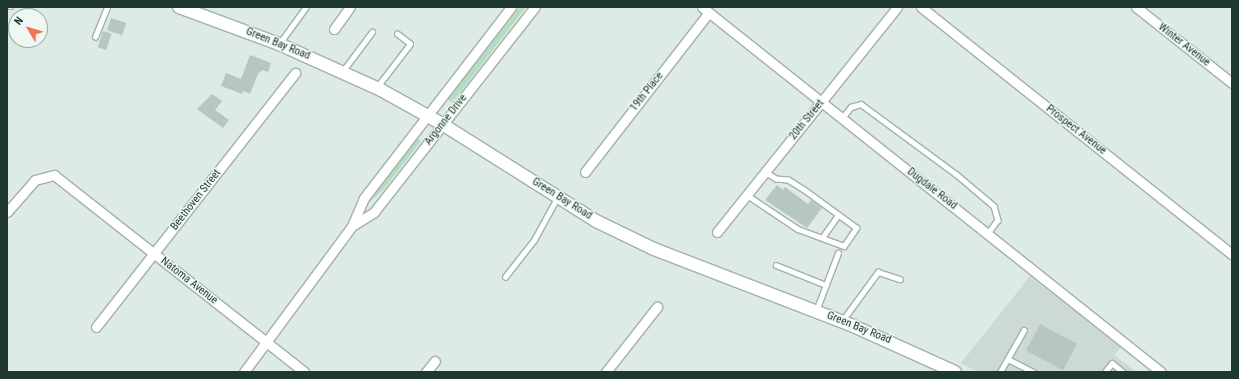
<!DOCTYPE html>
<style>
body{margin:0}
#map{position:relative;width:1239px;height:379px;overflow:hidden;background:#deeae4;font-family:"Roboto Condensed",sans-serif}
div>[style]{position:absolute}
.built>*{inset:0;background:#ccdad3}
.green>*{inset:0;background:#b6dcbf}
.building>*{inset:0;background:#b6c7c0;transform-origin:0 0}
.roads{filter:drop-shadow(1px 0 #a1b1ab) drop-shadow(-1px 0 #a1b1ab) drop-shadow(0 1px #a1b1ab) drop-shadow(0 -1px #a1b1ab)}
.lane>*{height:4.5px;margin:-2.25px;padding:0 2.25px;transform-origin:2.25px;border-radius:2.25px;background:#fff}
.street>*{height:9px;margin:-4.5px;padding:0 4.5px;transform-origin:4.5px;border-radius:4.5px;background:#fff}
.secondary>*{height:12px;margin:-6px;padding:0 6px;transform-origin:6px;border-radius:6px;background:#fff}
span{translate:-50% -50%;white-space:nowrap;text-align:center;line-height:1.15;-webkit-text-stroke:3px #eef7f2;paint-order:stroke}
.street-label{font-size:11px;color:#1f3931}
.frame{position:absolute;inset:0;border:8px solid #1f3931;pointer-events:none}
.north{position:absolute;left:8px;top:8px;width:40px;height:40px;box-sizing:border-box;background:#eef7f2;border:1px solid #9baba5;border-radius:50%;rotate:308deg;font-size:11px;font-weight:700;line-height:16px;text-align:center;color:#1f3931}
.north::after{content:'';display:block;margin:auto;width:14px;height:18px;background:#f37352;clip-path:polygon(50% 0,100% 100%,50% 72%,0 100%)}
</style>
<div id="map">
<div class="built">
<i style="clip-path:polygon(1030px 276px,1121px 347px,1114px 355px,1136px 372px,978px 372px,961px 363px)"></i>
</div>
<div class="green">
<i style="clip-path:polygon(520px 7px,526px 7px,452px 103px,447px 99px)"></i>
<i style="clip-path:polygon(417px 138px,421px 141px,384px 189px,366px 205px)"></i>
</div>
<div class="building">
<i style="left:111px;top:18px;width:16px;height:13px;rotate:18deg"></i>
<i style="left:103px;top:31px;width:9px;height:17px;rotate:18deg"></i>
<i style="clip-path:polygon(250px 55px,271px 63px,268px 72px,262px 70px,258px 74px,250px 94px,243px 91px,242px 94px,221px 86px,226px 73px,241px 79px)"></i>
<i style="clip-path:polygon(212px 94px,222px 101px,215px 110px,229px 120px,223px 128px,197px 109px)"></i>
<i style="clip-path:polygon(777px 185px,783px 190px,785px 187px,808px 204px,811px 200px,822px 208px,807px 228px,765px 200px)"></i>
<i style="left:1040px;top:324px;width:42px;height:30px;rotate:28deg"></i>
</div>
<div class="roads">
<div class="lane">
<i style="left:10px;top:7px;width:1px"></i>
<i style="left:95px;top:37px;width:32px;rotate:-68deg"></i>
<i style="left:279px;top:44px;width:46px;rotate:-53.9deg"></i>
<i style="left:342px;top:72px;width:50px;rotate:-53.1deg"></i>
<i style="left:377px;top:87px;width:54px;rotate:-52.5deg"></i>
<i style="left:410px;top:44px;width:16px;rotate:-142deg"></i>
<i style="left:842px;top:118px;width:14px;rotate:-51deg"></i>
<i style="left:851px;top:107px;width:10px;rotate:-17deg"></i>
<i style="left:861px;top:104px;width:118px;rotate:36.4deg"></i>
<i style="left:956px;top:174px;width:50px;rotate:40.1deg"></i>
<i style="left:994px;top:206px;width:15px;rotate:74deg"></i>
<i style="left:998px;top:220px;width:17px;rotate:126deg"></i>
<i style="left:747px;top:195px;width:61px;rotate:33.7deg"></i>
<i style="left:798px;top:229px;width:49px;rotate:20.3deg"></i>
<i style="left:844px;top:246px;width:22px;rotate:-56deg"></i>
<i style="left:856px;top:228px;width:64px;rotate:-143.8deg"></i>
<i style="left:804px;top:190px;width:19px;rotate:-148deg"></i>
<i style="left:788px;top:180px;width:12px;rotate:-175deg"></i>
<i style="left:776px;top:179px;width:13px;rotate:-148deg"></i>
<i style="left:822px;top:238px;width:28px;rotate:-55deg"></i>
<i style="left:776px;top:265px;width:54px;rotate:21.8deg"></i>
<i style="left:505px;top:277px;width:47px;rotate:-51.9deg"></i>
<i style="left:534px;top:240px;width:48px;rotate:-61.3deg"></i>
<i style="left:816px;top:311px;width:62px;rotate:-69.2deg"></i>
<i style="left:842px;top:321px;width:61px;rotate:-53.7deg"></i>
<i style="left:878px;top:272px;width:23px;rotate:18deg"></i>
<i style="left:1008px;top:359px;width:29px;rotate:27deg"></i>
<i style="left:1000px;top:372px;width:48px;rotate:-60.3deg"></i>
<i style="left:1105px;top:372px;width:11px;rotate:-52deg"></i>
<i style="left:1112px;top:363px;width:14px;rotate:39deg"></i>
</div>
<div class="street">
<i style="left:702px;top:7px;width:586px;rotate:38.49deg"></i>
<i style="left:921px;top:7px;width:397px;rotate:38.5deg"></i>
<i style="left:1136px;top:7px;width:122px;rotate:38.4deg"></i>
<i style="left:334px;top:29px;width:27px;rotate:-54deg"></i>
<i style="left:585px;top:172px;width:202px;rotate:-52.2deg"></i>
<i style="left:7px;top:212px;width:43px;rotate:-48.8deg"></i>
<i style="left:35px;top:180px;width:20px;rotate:-15deg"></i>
<i style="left:54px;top:175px;width:318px;rotate:38.2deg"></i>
<i style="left:352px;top:226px;width:26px;rotate:-32deg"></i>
<i style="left:374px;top:212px;width:261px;rotate:-51.9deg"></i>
<i style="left:717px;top:232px;width:288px;rotate:-51.3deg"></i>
<i style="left:96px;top:327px;width:323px;rotate:-51.9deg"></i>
<i style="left:244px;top:372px;width:182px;rotate:-53.5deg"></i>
<i style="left:352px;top:226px;width:30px;rotate:-67deg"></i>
<i style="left:364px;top:198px;width:241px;rotate:-52.4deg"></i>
<i style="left:426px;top:372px;width:14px;rotate:-51deg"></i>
<i style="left:606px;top:372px;width:83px;rotate:-51.9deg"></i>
</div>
<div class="secondary">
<i style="left:179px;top:7px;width:107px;rotate:20.3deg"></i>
<i style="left:279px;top:44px;width:112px;rotate:24.3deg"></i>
<i style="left:381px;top:90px;width:70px;rotate:29.1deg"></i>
<i style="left:442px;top:124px;width:182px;rotate:32.2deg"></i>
<i style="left:596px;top:221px;width:64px;rotate:25.8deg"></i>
<i style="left:654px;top:249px;width:211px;rotate:21.1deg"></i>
<i style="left:851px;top:325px;width:114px;rotate:24.3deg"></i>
</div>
</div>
<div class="street-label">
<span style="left:278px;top:44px;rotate:22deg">Green Bay Road</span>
<span style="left:1184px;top:45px;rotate:38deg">Winter Avenue</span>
<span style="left:647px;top:92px;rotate:-52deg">19th Place</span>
<span style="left:446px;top:120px;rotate:-52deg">Argonne Drive</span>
<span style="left:807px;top:120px;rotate:-51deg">20th Street</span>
<span style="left:1076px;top:130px;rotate:38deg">Prospect Avenue</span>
<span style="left:932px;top:189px;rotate:38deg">Dugdale Road</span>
<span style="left:562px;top:199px;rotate:32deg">Green Bay Road</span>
<span style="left:196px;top:200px;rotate:-52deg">Beethoven Street</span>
<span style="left:189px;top:281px;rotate:38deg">Natoma Avenue</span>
<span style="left:859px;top:328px;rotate:22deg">Green Bay Road</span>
</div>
<div class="frame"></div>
<div class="north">N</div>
</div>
